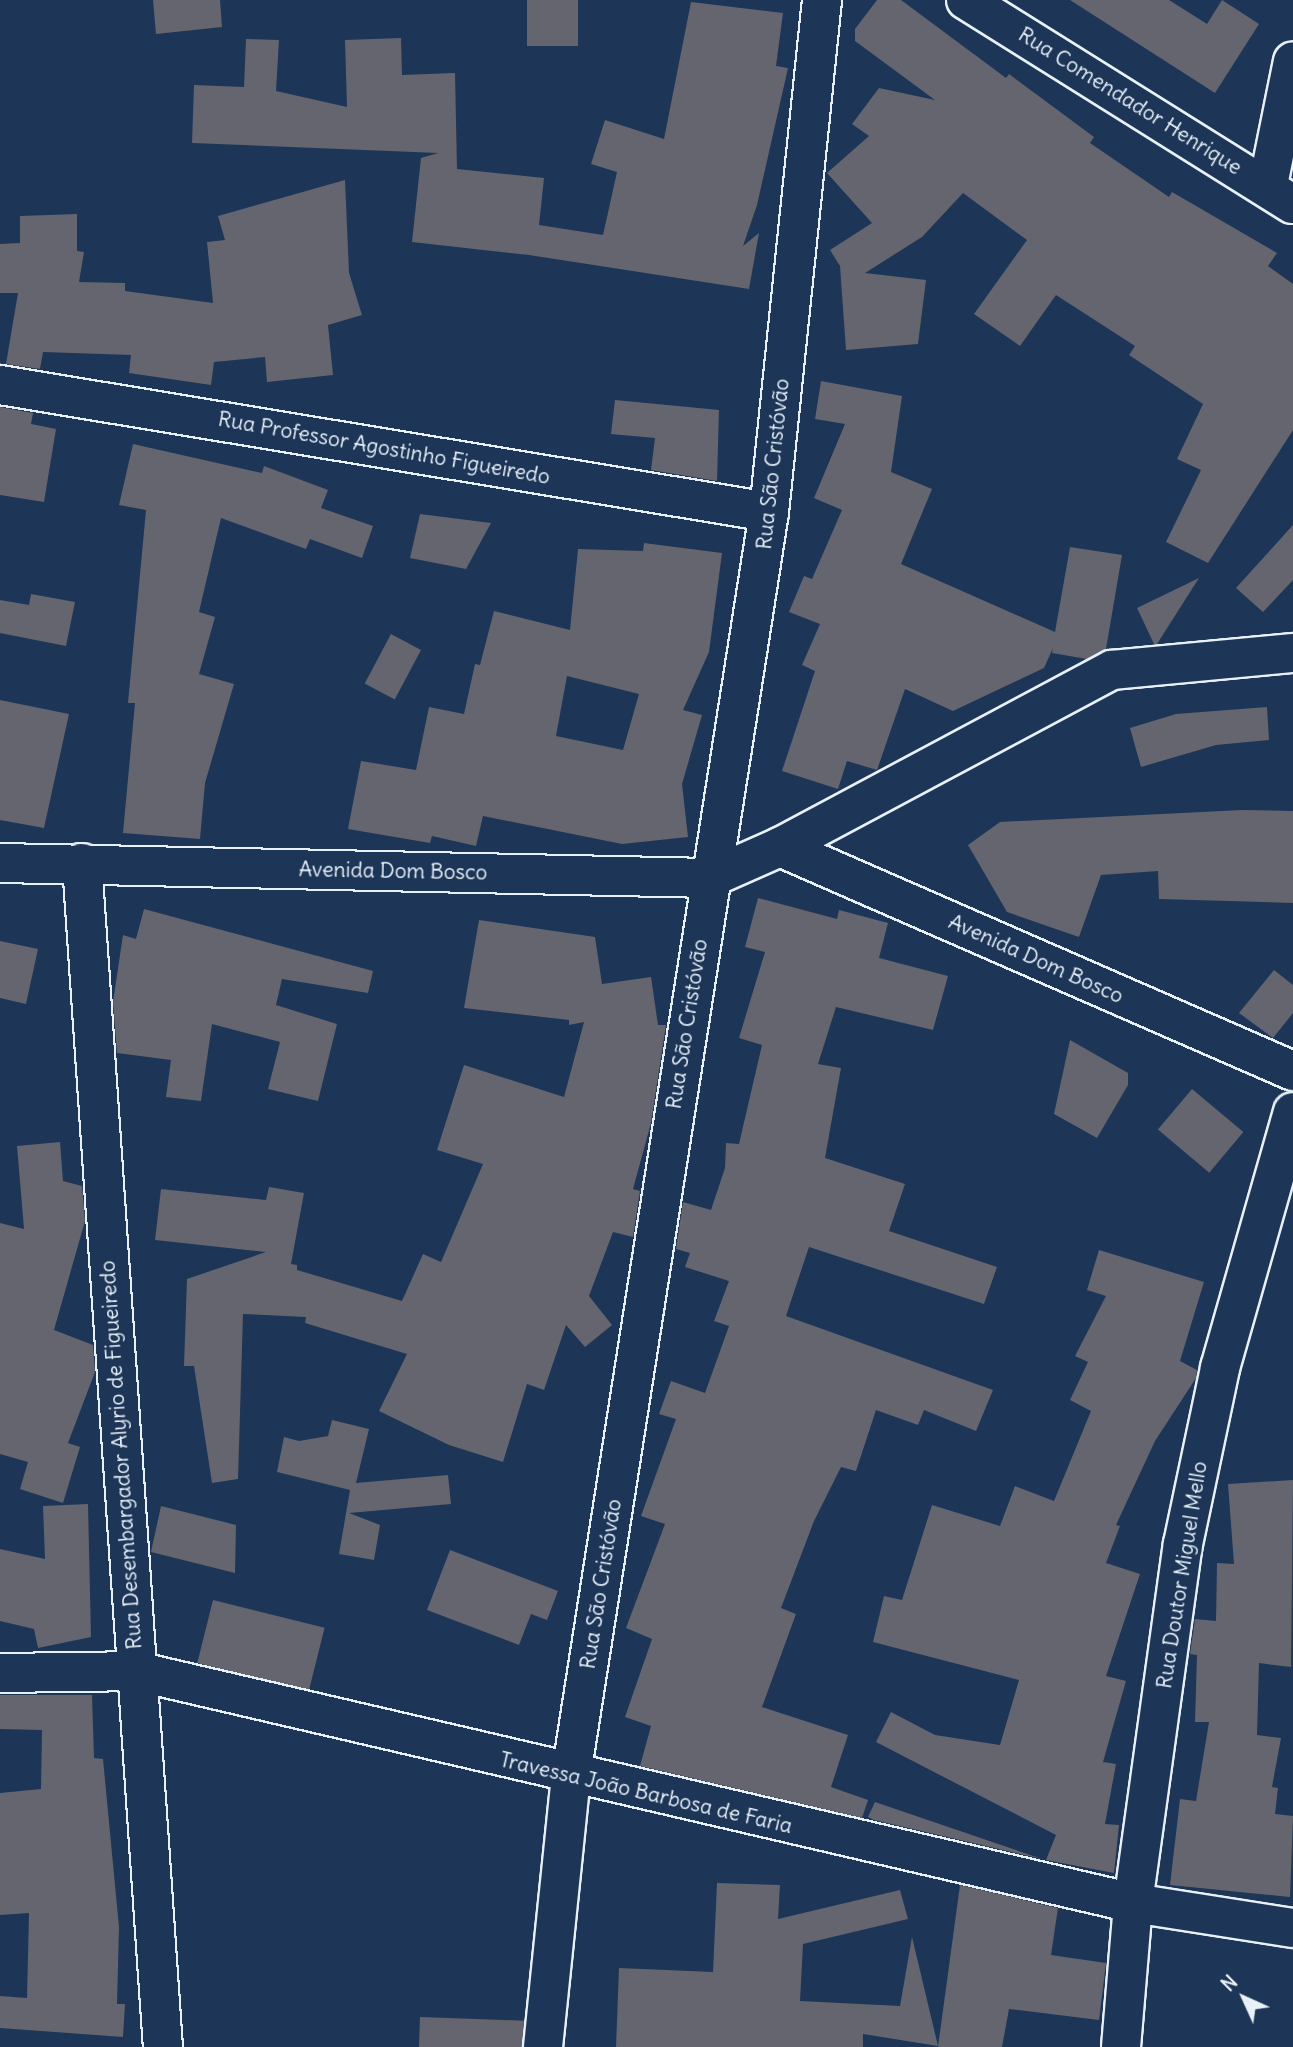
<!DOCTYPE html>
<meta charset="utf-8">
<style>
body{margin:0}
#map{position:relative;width:1293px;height:2047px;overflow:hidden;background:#1d3557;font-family:Delius,sans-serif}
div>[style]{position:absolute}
.building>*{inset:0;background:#64656e;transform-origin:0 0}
.roads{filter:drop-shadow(2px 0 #e8f1f8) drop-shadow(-2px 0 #e8f1f8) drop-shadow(0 2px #e8f1f8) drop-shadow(0 -2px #e8f1f8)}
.minor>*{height:38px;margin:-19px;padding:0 19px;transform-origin:19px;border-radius:19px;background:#1d3557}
span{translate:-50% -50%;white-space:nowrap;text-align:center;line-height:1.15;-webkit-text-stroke:7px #1d3557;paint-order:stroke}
.street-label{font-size:21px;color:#e8f1f8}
.north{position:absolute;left:1209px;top:1963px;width:70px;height:70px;-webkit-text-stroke:5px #1d3557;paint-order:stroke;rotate:315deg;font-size:19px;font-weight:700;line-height:28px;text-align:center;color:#e8f1f8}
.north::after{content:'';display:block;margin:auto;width:24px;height:32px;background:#e8f1f8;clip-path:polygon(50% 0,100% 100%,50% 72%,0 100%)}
</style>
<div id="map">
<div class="building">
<i style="clip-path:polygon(153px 0,220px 0,222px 27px,156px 34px)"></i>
<i style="left:527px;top:0;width:51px;height:46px"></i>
<i style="clip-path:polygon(877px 0,901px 0,1006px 78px,1009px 74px,1094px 137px,1090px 143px,1169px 197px,1172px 192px,1277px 253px,1268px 266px,1293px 284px,1293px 430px,1208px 563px,1166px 542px,1201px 470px,1177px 459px,1203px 404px,1129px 355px,1135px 346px,1056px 295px,1020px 346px,974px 314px,1027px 240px,963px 193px,922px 237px,865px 273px,926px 280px,918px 344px,846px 350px,840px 266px,830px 250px,872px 223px,827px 173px,869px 136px,852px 124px,879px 88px,935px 100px,855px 41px,855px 29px)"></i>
<i style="clip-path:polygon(1070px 0,1169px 0,1207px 24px,1222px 0,1259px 24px,1215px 93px)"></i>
<i style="clip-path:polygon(691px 2px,783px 13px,776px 66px,788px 68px,757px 205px,743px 246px,759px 233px,749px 289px,529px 255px,412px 242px,421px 158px,438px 153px,192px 143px,194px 85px,244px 87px,246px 39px,279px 40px,276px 91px,347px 107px,345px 40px,401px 38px,402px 75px,455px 73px,457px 169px,544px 178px,539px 225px,603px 235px,617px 172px,591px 164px,605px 120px,664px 139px)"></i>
<i style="clip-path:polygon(345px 180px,349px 273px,362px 315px,328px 325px,333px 375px,267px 382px,265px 357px,214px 362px,211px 385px,129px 373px,131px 355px,43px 352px,40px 369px,6px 364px,18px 293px,0 293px,0 244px,20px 243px,20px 216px,77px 214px,77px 251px,84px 252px,79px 282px,125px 283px,125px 291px,213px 303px,207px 242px,225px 240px,218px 216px)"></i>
<i style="clip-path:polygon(821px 381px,902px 396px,891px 472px,932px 489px,901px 564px,1055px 632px,1070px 547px,1122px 555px,1106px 649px,1087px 659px,1052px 653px,1053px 648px,1044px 668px,953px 711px,905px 689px,877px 770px,847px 761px,838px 789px,782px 771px,815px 671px,802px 665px,820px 624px,789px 612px,804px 576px,812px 579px,842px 510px,814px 498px,845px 424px,815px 419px)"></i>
<i style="clip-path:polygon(615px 400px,719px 410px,717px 481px,651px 470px,655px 438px,611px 434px)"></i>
<i style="clip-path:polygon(0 407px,33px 413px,31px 424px,56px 429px,44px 502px,0 495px)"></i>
<i style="clip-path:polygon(133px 444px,262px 473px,264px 466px,328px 490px,321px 508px,373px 526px,362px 558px,310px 539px,306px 549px,221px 518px,199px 612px,215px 617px,199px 674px,234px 684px,205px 783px,200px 839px,123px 833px,135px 703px,128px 703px,146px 510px,119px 505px)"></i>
<i style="clip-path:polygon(420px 514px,491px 523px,466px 569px,410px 558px)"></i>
<i style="clip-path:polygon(1293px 525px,1293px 580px,1263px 612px,1236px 588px)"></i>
<i style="clip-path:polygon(evenodd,644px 543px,722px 553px,709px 652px,683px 710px,702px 715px,682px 784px,688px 837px,622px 844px,483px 816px,476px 846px,432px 836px,430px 843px,348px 829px,361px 761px,416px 770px,429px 707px,464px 714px,475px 664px,480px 665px,494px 611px,570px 630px,578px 549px,643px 551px,644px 543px,567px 676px,639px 694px,623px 750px,556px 736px,567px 676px)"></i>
<i style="clip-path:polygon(1199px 578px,1157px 644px,1154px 644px,1137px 608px)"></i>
<i style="clip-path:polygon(31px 594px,75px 602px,66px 646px,0 633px,0 600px,29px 605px)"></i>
<i style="left:391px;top:634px;width:34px;height:56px;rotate:28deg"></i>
<i style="clip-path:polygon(0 700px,69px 714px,44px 828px,0 820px)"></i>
<i style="clip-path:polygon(1267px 707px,1269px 740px,1216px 745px,1141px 767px,1130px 728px,1176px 714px)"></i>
<i style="clip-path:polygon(1242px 810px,1293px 811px,1293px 903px,1159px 899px,1158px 871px,1101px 875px,1079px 937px,1007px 912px,968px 845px,1000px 822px)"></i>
<i style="clip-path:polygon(758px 898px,837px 919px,839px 910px,888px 923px,879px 958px,948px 976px,933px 1030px,836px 1007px,818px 1064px,841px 1068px,825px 1158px,905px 1184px,889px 1231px,997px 1267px,984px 1304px,809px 1247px,786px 1316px,993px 1390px,976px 1431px,924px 1410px,918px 1425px,876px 1410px,856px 1471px,841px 1467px,814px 1521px,781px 1608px,796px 1614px,762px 1707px,848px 1735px,831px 1787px,868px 1800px,862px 1818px,640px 1766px,651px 1726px,625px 1717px,652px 1639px,626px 1628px,665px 1524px,641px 1516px,676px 1419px,659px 1414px,671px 1381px,705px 1393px,729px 1326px,714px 1321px,729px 1281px,685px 1267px,690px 1253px,676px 1249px,683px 1202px,711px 1210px,725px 1168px,726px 1143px,739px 1144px,762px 1045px,739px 1038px,765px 952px,745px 947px)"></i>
<i style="clip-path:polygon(144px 909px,373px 971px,368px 993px,282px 979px,276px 1005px,337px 1024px,318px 1101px,268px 1089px,280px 1042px,212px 1024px,201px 1101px,166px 1097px,171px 1060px,117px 1053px,113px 1002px,123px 935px,136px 939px)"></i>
<i style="clip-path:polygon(479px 920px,595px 937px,602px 984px,651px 977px,658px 1025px,666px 1025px,651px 1123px,633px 1189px,640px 1191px,633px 1237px,613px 1232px,589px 1296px,612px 1325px,585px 1347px,566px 1325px,544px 1390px,527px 1384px,503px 1462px,449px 1445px,379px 1411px,407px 1354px,305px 1323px,306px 1317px,243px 1314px,238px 1479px,212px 1483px,194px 1366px,184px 1366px,187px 1279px,266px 1252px,155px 1240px,161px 1189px,266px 1200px,269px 1187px,304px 1193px,291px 1264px,297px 1265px,297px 1270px,402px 1301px,423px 1254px,441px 1262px,483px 1164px,437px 1150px,464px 1065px,564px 1097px,584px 1022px,569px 1025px,569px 1020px,464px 1008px)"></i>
<i style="clip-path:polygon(0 941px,38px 949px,26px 1004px,0 998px)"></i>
<i style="clip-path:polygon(1274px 970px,1293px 985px,1293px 1013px,1273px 1038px,1239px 1013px)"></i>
<i style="clip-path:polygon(1070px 1040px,1128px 1073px,1128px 1085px,1097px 1138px,1054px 1114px)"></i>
<i style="left:1192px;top:1089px;width:67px;height:53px;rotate:40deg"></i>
<i style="clip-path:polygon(60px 1142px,63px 1181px,82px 1186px,85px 1221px,54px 1330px,93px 1345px,95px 1372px,68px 1443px,80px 1447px,63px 1503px,20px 1489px,28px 1462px,0 1454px,0 1223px,24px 1229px,17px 1146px)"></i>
<i style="clip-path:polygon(1099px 1250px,1204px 1282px,1180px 1361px,1197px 1370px,1196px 1378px,1155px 1441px,1116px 1525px,1120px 1526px,1106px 1563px,1140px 1574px,1106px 1676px,1126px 1681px,1103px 1762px,1116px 1764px,1105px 1824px,1119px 1825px,1114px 1873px,1046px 1860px,1056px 1835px,876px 1742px,891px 1712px,935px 1735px,1000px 1745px,1019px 1680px,873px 1642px,884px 1596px,902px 1600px,932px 1505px,1000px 1526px,1015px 1486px,1054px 1501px,1091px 1411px,1070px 1400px,1088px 1362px,1075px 1356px,1106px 1296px,1087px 1290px)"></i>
<i style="clip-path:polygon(332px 1420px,369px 1429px,356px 1483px,448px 1475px,451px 1504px,349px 1513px,380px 1525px,374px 1560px,339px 1554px,350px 1490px,277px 1472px,284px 1437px,299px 1441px,328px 1436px)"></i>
<i style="clip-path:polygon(1293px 1480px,1291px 1667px,1259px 1663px,1257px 1735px,1281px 1738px,1272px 1787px,1278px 1788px,1275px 1814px,1293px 1816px,1290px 1897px,1170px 1885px,1180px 1799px,1196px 1801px,1209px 1722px,1195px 1722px,1197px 1655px,1190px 1654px,1195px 1619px,1216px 1621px,1217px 1563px,1234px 1564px,1228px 1484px)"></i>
<i style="clip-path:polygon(88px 1504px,91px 1637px,38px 1648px,34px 1629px,0 1621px,0 1549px,45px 1559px,43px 1506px)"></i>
<i style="clip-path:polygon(161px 1506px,236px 1525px,235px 1573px,151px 1552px)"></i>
<i style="clip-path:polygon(450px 1550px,558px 1591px,547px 1620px,531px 1614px,519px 1645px,427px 1610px)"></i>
<i style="left:213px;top:1600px;width:115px;height:65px;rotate:14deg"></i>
<i style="clip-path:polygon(0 1695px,92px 1695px,94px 1758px,103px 1759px,119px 1927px,117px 2004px,125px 2004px,123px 2037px,0 2028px,0 1996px,27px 1998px,29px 1913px,0 1915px,0 1793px,41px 1789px,42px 1730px,0 1729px)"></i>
<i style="clip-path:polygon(875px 1802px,1042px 1859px,874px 1820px,868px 1817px)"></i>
<i style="clip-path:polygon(717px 1883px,780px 1885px,778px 1919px,900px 1890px,908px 1919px,803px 1944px,800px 2001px,900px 2006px,912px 1937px,938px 2046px,863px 2034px,863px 2047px,616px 2047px,619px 1968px,713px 1972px)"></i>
<i style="clip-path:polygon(960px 1885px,1058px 1908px,1051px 1955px,1106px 1963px,1099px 2020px,1009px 2009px,1002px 2047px,938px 2047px)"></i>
<i style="left:420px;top:2017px;width:104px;height:30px;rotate:2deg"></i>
</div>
<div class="roads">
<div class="minor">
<i style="left:966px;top:0;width:385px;rotate:32deg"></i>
<i style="left:1268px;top:185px;width:126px;rotate:-78.6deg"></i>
<i style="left:0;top:385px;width:779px;rotate:9.38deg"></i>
<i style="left:780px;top:847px;width:560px;rotate:23.59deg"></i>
<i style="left:0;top:863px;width:710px;rotate:1.21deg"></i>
<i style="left:710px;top:878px;width:77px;rotate:-23.9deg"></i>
<i style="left:780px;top:847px;width:376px;rotate:-28.1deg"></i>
<i style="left:1112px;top:670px;width:182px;rotate:-5.4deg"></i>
<i style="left:82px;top:863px;width:1187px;rotate:86.09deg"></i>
<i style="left:0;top:1673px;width:136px;rotate:-0.8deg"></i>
<i style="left:136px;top:1671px;width:1024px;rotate:13.1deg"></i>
<i style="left:1133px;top:1903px;width:162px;rotate:8.9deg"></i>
<i style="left:543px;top:2047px;width:273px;rotate:-84.1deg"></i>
<i style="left:571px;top:1775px;width:1278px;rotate:-81.09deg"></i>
<i style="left:769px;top:512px;width:515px;rotate:-84.09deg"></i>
<i style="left:1121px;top:2047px;width:144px;rotate:-85.2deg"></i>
<i style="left:1133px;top:1903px;width:362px;rotate:-82.1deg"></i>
<i style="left:1183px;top:1544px;width:180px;rotate:-78.1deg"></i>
<i style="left:1220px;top:1368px;width:266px;rotate:-74.1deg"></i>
</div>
</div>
<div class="street-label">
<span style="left:1130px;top:101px;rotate:32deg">Rua Comendador Henrique</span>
<span style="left:384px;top:448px;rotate:10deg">Rua Professor Agostinho Figueiredo</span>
<span style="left:773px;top:464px;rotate:-84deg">Rua São Cristóvão</span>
<span style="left:393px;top:871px;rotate:1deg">Avenida Dom Bosco</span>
<span style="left:1036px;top:959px;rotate:24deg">Avenida Dom Bosco</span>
<span style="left:687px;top:1024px;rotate:-81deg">Rua São Cristóvão</span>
<span style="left:121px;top:1455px;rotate:-94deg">Rua Desembargador Alyrio de Figueiredo</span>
<span style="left:1182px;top:1575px;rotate:-81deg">Rua Doutor Miguel Mello</span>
<span style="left:601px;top:1584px;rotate:-81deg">Rua São Cristóvão</span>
<span style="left:646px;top:1793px;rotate:13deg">Travessa João Barbosa de Faria</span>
</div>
<div class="north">N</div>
</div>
